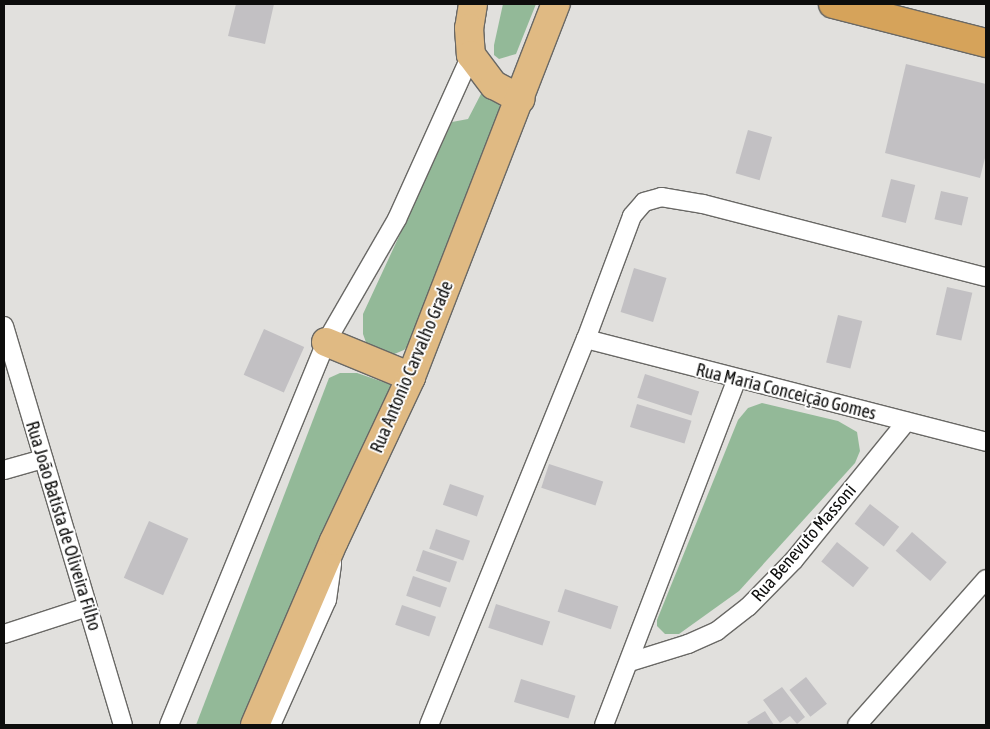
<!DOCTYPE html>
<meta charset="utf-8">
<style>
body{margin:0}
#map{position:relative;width:990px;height:729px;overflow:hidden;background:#e1e0dd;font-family:"Asap Condensed",sans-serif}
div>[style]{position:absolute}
.green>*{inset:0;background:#93b998}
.building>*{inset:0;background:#c2c0c3;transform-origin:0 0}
.roads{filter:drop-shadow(1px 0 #696865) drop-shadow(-1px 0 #696865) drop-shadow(0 1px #696865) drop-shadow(0 -1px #696865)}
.minor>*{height:18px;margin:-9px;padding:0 9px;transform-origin:9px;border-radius:9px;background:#fff}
.primary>*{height:28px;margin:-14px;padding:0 14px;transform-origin:14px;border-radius:14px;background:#e0ba83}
.trunk>*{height:28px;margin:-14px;padding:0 14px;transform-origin:14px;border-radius:14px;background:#d6a35a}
span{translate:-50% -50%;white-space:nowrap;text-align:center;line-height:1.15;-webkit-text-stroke:4px #fff;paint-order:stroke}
.street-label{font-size:18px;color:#0d0d0c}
.frame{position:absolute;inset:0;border:5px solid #0d0d0c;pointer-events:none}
</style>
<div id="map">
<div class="green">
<i style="clip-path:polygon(503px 4px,536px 4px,516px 54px,499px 59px,494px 55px,494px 45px)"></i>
<i style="clip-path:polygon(482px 92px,500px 101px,499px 116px,416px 338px,404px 350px,387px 357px,368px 348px,363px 334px,363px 314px,452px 122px,468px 119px)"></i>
<i style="clip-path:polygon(340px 373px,357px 373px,392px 385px,395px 390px,241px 725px,196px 725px,329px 378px)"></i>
<i style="clip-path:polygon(762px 403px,838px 421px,857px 432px,860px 451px,855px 463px,739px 591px,679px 634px,665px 634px,657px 626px,657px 620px,738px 420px,748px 408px)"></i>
</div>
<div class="building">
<i style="clip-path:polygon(236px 4px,274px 4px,265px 44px,228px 36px)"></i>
<i style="clip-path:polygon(906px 64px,986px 84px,986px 154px,980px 178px,885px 153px)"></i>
<i style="left:748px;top:130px;width:25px;height:45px;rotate:16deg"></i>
<i style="left:891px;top:179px;width:25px;height:39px;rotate:14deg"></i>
<i style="left:941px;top:191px;width:28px;height:29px;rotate:13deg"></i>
<i style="left:634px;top:268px;width:34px;height:46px;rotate:17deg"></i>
<i style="left:947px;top:287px;width:26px;height:49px;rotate:13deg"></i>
<i style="left:838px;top:315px;width:25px;height:49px;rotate:14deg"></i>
<i style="left:264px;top:329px;width:44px;height:50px;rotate:24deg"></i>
<i style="left:645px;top:374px;width:57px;height:25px;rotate:18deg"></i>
<i style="left:637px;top:404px;width:57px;height:24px;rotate:17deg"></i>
<i style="left:549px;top:464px;width:57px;height:25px;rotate:18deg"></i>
<i style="left:450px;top:484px;width:36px;height:22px;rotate:19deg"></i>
<i style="left:870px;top:504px;width:37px;height:25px;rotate:38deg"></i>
<i style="left:149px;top:521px;width:43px;height:62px;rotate:24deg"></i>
<i style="left:436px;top:529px;width:36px;height:21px;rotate:19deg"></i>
<i style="left:912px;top:532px;width:46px;height:25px;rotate:41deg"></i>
<i style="left:837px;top:542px;width:41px;height:25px;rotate:39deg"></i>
<i style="left:423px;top:550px;width:36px;height:22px;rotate:19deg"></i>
<i style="left:413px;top:576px;width:36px;height:21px;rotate:19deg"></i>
<i style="left:565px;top:589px;width:56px;height:24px;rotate:18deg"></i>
<i style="left:496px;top:604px;width:57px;height:25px;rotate:18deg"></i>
<i style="left:402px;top:605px;width:36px;height:21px;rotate:19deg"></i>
<i style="left:806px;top:677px;width:34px;height:21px;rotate:52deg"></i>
<i style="left:521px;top:679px;width:57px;height:24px;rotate:17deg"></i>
<i style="clip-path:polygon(782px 687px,805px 717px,797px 724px,790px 716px,780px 723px,763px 700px)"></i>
<i style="clip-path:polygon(765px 711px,774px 725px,749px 725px,747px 722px)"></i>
</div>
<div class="roads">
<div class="minor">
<i style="left:4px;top:326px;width:416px;rotate:73.4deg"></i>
<i style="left:586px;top:339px;width:413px;rotate:14.4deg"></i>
<i style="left:4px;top:470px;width:41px;rotate:-15.8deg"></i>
<i style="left:4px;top:634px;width:87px;rotate:-18deg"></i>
<i style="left:630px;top:662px;width:61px;rotate:-17.2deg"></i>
<i style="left:688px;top:644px;width:32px;rotate:-24deg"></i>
<i style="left:717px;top:631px;width:39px;rotate:-38deg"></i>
<i style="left:748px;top:607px;width:66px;rotate:-45.6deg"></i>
<i style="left:794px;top:560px;width:178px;rotate:-50.9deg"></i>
<i style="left:169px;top:725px;width:414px;rotate:-67.7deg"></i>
<i style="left:326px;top:342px;width:142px;rotate:-60deg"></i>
<i style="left:397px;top:219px;width:180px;rotate:-65.7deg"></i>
<i style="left:271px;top:725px;width:137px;rotate:-65.9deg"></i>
<i style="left:327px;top:600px;width:37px;rotate:-82deg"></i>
<i style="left:429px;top:725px;width:417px;rotate:-67.9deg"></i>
<i style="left:586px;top:339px;width:131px;rotate:-69.5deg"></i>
<i style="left:632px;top:216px;width:18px;rotate:-49deg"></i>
<i style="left:644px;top:202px;width:18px;rotate:-16deg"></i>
<i style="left:661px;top:197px;width:43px;rotate:9.5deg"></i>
<i style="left:703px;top:204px;width:292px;rotate:14.5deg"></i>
<i style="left:604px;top:725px;width:371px;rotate:-69deg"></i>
<i style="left:857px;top:725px;width:195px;rotate:-48.5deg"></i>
</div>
<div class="primary">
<i style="left:473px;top:4px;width:24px;rotate:99deg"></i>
<i style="left:469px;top:28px;width:27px;rotate:86deg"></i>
<i style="left:471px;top:55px;width:38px;rotate:53deg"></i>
<i style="left:494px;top:85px;width:30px;rotate:28deg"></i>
<i style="left:326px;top:342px;width:92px;rotate:22.4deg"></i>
<i style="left:255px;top:725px;width:200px;rotate:-66.8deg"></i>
<i style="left:334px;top:541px;width:181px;rotate:-64.8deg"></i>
<i style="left:411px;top:377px;width:400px;rotate:-68.8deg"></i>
</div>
<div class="trunk">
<i style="left:833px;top:4px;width:158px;rotate:14.3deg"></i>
</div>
</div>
<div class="street-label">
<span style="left:412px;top:367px;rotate:-67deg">Rua Antonio Carvalho Grade</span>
<span style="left:786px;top:392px;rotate:14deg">Rua Maria Conceição Gomes</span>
<span style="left:63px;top:526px;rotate:73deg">Rua João Batista de Oliveira Filho</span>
<span style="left:804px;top:543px;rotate:-49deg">Rua Benevuto Massoni</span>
</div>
<div class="frame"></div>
</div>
